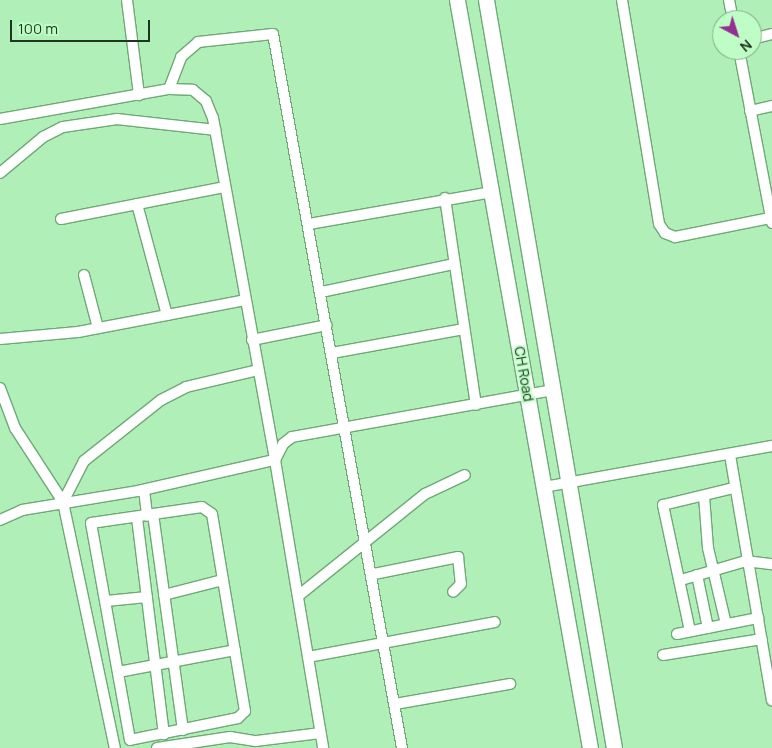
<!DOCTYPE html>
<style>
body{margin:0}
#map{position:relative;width:772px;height:748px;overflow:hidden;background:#b1efb9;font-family:Manrope,sans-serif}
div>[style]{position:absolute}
.roads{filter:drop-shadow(1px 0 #6da976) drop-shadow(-1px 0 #6da976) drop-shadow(0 1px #6da976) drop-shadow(0 -1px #6da976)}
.street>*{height:10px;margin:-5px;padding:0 5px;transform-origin:5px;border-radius:5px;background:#fff}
.secondary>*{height:15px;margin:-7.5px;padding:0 7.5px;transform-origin:7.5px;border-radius:7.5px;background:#fff}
span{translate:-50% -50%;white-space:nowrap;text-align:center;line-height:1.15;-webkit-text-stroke:4px #befdc5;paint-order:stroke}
.street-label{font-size:14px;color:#1e3621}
.north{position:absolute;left:712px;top:10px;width:50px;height:50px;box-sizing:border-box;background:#befdc5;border:1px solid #7ead83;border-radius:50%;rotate:140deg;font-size:14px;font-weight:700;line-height:20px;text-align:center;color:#1e3621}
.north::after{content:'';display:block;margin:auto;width:18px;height:22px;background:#942f94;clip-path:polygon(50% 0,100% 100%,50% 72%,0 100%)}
.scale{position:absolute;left:10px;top:20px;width:140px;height:22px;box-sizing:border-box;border:2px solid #1e3621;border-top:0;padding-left:6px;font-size:15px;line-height:18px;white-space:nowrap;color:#1e3621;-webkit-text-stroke:4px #befdc5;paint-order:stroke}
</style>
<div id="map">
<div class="roads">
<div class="street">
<i style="left:127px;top:0;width:96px;rotate:82.8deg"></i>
<i style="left:622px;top:0;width:227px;rotate:80.6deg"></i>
<i style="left:659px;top:224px;width:11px;rotate:56deg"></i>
<i style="left:665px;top:233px;width:11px;rotate:22deg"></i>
<i style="left:675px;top:237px;width:97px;rotate:-11.3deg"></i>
<i style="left:729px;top:0;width:20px;rotate:79deg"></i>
<i style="left:752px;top:39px;width:21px;rotate:-14deg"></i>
<i style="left:739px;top:50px;width:176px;rotate:79.2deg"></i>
<i style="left:169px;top:89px;width:34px;rotate:-69deg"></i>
<i style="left:181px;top:57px;width:23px;rotate:-41deg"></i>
<i style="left:198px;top:42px;width:75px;rotate:-6.1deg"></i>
<i style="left:273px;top:34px;width:726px;rotate:79.76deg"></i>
<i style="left:750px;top:111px;width:23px;rotate:-13deg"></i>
<i style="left:0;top:119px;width:172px;rotate:-10.1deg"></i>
<i style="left:169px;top:89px;width:24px;rotate:2deg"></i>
<i style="left:193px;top:90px;width:17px;rotate:40deg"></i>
<i style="left:206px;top:101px;width:18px;rotate:68deg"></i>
<i style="left:213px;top:118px;width:348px;rotate:79.7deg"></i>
<i style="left:275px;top:460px;width:292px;rotate:80.5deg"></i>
<i style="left:0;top:173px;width:56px;rotate:-39.9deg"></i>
<i style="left:43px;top:137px;width:22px;rotate:-27deg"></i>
<i style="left:63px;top:127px;width:55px;rotate:-8.4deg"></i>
<i style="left:117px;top:119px;width:99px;rotate:6.4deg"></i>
<i style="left:445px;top:198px;width:209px;rotate:81.5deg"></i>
<i style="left:137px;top:204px;width:115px;rotate:74.9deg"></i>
<i style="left:61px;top:219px;width:166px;rotate:-11.1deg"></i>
<i style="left:309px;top:224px;width:186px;rotate:-9.9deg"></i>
<i style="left:84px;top:275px;width:55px;rotate:75.2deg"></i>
<i style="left:321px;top:292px;width:136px;rotate:-11.9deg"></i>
<i style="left:0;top:339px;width:78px;rotate:-5.1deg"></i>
<i style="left:78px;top:332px;width:170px;rotate:-10.8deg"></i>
<i style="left:252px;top:340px;width:76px;rotate:-11.3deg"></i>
<i style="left:332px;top:353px;width:134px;rotate:-10.3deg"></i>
<i style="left:0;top:388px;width:43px;rotate:69.4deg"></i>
<i style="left:15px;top:428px;width:88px;rotate:57deg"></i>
<i style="left:63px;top:502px;width:251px;rotate:78.1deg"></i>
<i style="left:730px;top:455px;width:249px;rotate:80.3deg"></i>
<i style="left:544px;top:487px;width:232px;rotate:-10.2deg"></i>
<i style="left:144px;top:490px;width:26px;rotate:83deg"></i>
<i style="left:704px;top:496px;width:52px;rotate:85.6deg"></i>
<i style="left:708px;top:548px;width:78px;rotate:76.7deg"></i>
<i style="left:63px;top:502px;width:46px;rotate:-62.9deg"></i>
<i style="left:84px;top:461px;width:98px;rotate:-38.4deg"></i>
<i style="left:161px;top:400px;width:28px;rotate:-27deg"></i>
<i style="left:186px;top:387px;width:74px;rotate:-13.3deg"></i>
<i style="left:202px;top:507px;width:12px;rotate:35deg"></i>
<i style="left:212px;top:514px;width:200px;rotate:80.5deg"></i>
<i style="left:245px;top:711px;width:10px;rotate:135deg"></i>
<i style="left:238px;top:718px;width:110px;rotate:168.5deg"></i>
<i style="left:130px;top:740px;width:220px;rotate:-100.2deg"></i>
<i style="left:91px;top:523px;width:112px;rotate:-8.2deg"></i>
<i style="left:153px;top:514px;width:218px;rotate:82.1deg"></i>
<i style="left:137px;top:518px;width:218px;rotate:82.9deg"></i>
<i style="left:0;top:520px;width:24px;rotate:-24deg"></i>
<i style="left:22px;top:510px;width:118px;rotate:-9.3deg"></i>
<i style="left:138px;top:491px;width:140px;rotate:-12.8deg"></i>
<i style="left:275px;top:460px;width:18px;rotate:-63deg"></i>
<i style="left:283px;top:444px;width:11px;rotate:-38deg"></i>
<i style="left:292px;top:437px;width:266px;rotate:-10.2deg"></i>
<i style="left:374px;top:574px;width:86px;rotate:-11.4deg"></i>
<i style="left:458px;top:557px;width:27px;rotate:84deg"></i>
<i style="left:461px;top:584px;width:11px;rotate:135deg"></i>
<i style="left:697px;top:575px;width:54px;rotate:78.3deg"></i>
<i style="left:681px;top:580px;width:68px;rotate:-16.3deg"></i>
<i style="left:746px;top:561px;width:26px;rotate:7deg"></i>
<i style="left:164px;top:595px;width:61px;rotate:-14.3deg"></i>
<i style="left:298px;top:596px;width:163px;rotate:-38.8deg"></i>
<i style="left:425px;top:494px;width:44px;rotate:-25.4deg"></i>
<i style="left:106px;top:601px;width:41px;rotate:-5.6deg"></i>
<i style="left:690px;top:631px;width:129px;rotate:-102.1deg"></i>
<i style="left:663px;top:505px;width:73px;rotate:-13.5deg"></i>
<i style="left:677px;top:634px;width:83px;rotate:-11.2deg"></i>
<i style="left:663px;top:655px;width:100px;rotate:-9.2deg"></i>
<i style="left:308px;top:657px;width:190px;rotate:-10.6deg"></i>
<i style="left:118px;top:672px;width:119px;rotate:-10.6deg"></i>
<i style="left:395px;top:704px;width:117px;rotate:-9.9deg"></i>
<i style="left:157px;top:748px;width:74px;rotate:-8.6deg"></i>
<i style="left:230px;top:737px;width:26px;rotate:9deg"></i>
<i style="left:256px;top:741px;width:64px;rotate:-7.1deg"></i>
</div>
<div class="secondary">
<i style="left:457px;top:0;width:760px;rotate:79.92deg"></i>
<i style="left:486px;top:0;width:759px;rotate:80.29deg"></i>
</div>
</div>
<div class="street-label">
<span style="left:524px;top:374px;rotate:80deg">CH Road</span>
</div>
<div class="north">N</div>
<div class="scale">100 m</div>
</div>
